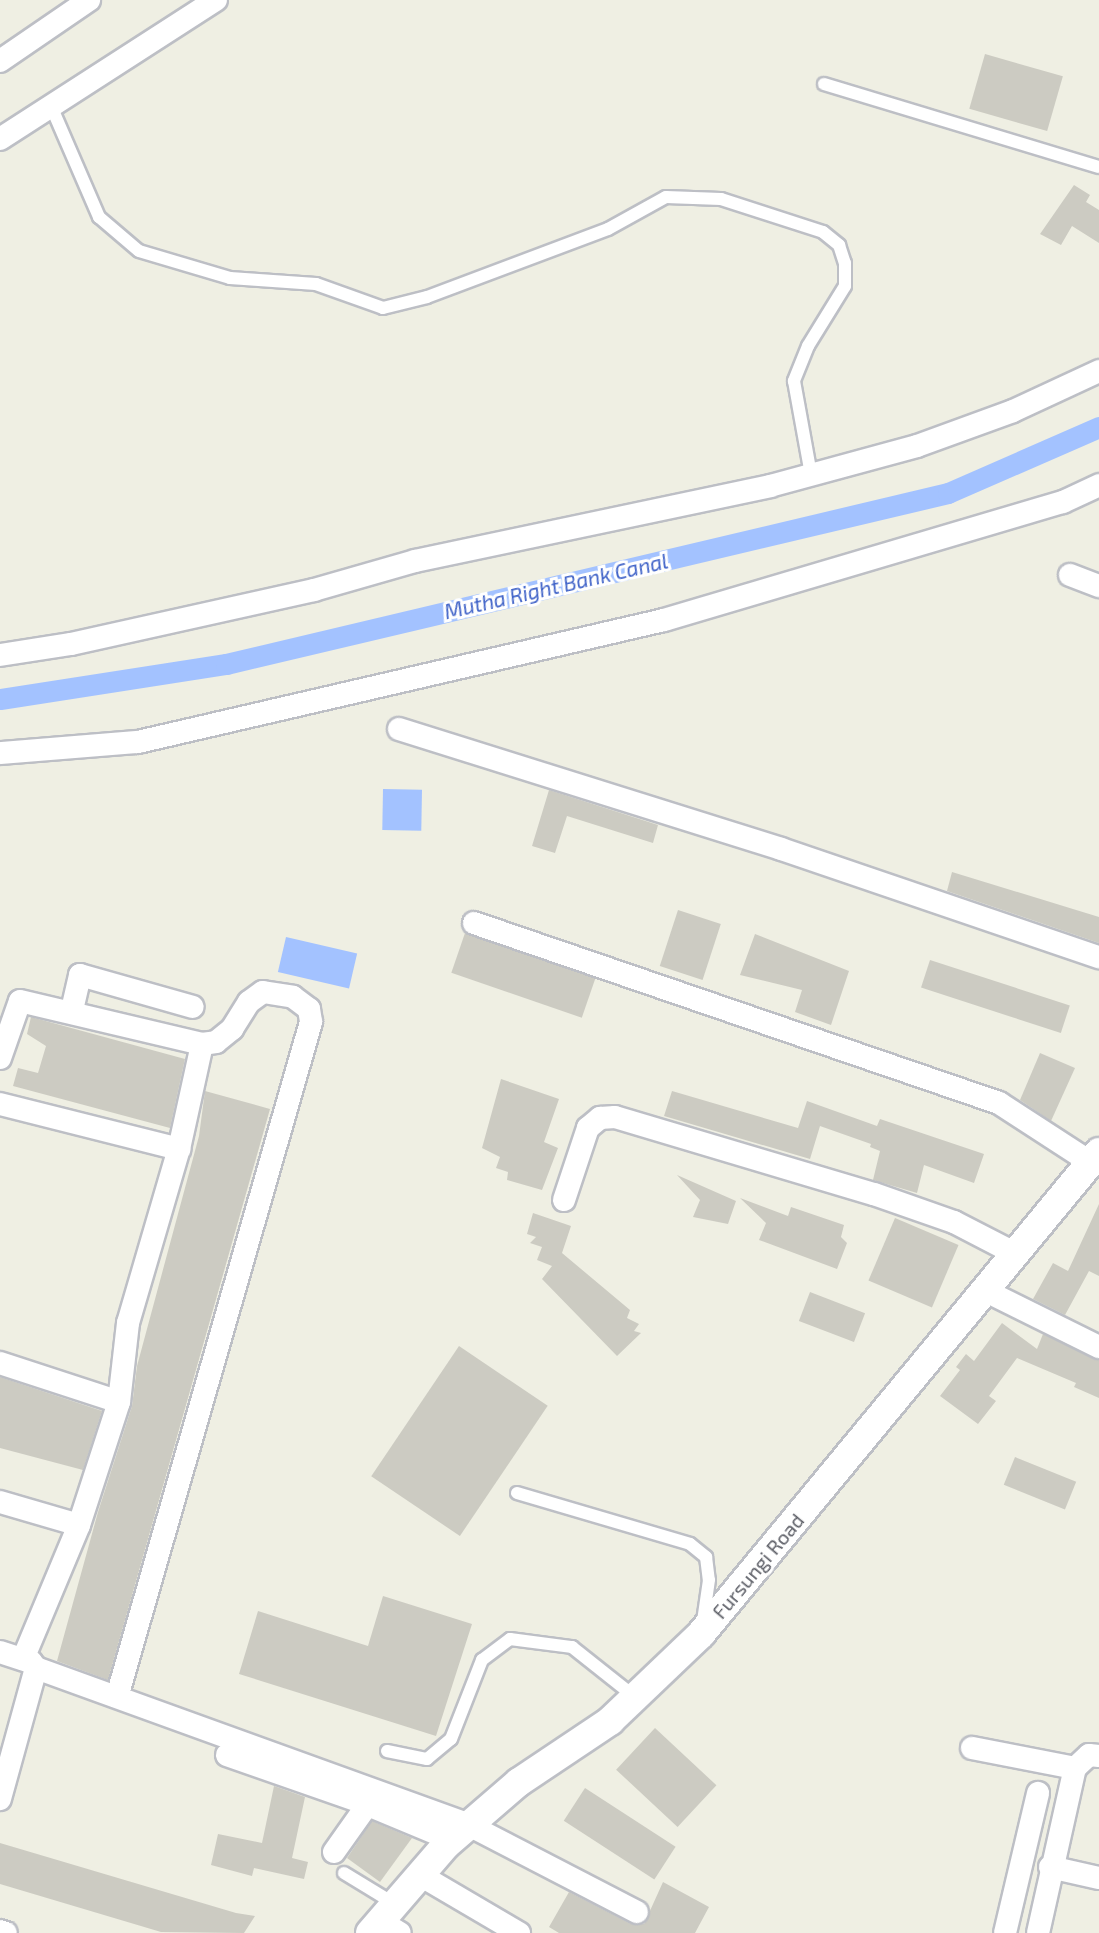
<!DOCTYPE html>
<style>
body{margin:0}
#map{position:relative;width:1099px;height:1933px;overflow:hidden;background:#efefe3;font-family:"Exo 2",sans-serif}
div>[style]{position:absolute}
.water>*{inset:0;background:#a3c2ff;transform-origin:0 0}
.canal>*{height:21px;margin:-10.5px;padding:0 10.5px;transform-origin:10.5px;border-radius:10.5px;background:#a3c2ff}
.building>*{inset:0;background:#cccbc2;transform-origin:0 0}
.roads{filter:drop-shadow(2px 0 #bdbfc5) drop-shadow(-2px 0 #bdbfc5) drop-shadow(0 2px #bdbfc5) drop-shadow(0 -2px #bdbfc5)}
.service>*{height:12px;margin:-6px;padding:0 6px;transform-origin:6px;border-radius:6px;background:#fff}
.minor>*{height:22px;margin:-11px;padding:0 11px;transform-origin:11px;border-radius:11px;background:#fff}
.tertiary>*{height:28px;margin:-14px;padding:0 14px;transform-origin:14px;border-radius:14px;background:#fff}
span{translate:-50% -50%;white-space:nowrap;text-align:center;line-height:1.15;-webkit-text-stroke:6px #fff;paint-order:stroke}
.street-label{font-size:20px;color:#5b5d65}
.water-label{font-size:21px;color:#4063c8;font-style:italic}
</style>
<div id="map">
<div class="water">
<i style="left:383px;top:789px;width:39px;height:41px;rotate:1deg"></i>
<i style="left:286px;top:937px;width:73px;height:36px;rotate:13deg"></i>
</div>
<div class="canal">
<i style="left:0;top:699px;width:229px;rotate:-8.8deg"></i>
<i style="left:226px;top:664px;width:742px;rotate:-13.32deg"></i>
<i style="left:948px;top:493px;width:165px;rotate:-23.6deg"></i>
</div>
<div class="building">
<i style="left:985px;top:54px;width:81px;height:57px;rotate:16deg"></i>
<i style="clip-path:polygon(1074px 185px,1090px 195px,1086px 202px,1099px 210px,1099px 243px,1072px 226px,1061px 245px,1040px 234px)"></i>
<i style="clip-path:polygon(549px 790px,658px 825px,653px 843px,567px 816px,555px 853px,532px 846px)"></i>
<i style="clip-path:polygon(952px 872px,1099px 917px,1099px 943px,947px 891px)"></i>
<i style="left:678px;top:910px;width:45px;height:59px;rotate:18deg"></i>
<i style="left:465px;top:933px;width:138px;height:42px;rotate:19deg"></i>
<i style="clip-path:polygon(755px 934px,849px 971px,831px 1025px,795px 1012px,802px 990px,740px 975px)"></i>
<i style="left:930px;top:960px;width:147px;height:29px;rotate:18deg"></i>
<i style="clip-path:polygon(31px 1017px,185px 1059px,170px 1128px,13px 1086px,18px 1068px,38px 1073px,46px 1046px,27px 1034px)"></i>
<i style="clip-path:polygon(1040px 1053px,1075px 1068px,1051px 1121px,1020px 1100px)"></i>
<i style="clip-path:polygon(501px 1079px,559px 1099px,544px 1142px,558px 1148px,542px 1190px,507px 1180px,508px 1172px,496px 1168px,500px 1157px,482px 1148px)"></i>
<i style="clip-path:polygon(205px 1091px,270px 1109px,108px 1680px,57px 1661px,98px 1512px,132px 1406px,137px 1366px,199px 1136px)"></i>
<i style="clip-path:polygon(672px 1091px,798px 1128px,807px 1101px,877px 1126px,880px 1119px,984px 1154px,974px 1183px,924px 1165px,917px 1193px,873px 1180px,880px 1151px,870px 1147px,871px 1144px,820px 1126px,810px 1159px,664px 1116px)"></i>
<i style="clip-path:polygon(677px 1175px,736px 1201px,728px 1224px,693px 1217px,700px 1200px)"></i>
<i style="clip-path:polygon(740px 1198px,788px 1216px,791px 1207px,844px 1225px,841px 1237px,847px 1243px,837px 1269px,759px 1240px,766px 1223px)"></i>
<i style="clip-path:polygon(1099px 1204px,1099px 1276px,1089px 1271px,1065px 1315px,1033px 1299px,1053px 1263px,1068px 1271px)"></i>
<i style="clip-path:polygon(533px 1213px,571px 1226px,562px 1253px,630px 1310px,627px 1318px,639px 1324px,634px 1331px,641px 1333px,617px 1356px,542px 1279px,552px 1266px,537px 1260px,542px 1247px,530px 1243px,536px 1237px,527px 1234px)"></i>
<i style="left:895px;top:1218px;width:69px;height:68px;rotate:23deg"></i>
<i style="left:810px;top:1292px;width:59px;height:31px;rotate:21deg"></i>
<i style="clip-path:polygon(1002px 1323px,1037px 1349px,1043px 1334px,1099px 1360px,1099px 1398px,1074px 1387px,1076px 1383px,1017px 1358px,989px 1396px,996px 1401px,978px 1424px,940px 1396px,960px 1370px,956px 1367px,966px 1354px,974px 1361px)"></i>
<i style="left:459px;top:1346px;width:107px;height:157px;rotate:34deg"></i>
<i style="clip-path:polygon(0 1377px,102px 1411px,83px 1470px,0 1448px)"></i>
<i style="left:1015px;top:1457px;width:66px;height:30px;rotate:22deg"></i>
<i style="clip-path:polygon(383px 1596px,472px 1624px,436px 1736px,239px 1674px,258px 1611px,368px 1646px)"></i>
<i style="left:655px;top:1728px;width:84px;height:57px;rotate:43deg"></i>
<i style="clip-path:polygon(274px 1786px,305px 1797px,292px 1858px,308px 1862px,304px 1879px,254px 1868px,252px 1876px,211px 1865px,218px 1834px,262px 1843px)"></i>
<i style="left:585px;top:1788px;width:108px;height:39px;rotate:33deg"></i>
<i style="clip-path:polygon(372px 1821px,412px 1838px,380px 1882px,347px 1858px)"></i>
<i style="clip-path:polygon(0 1843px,236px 1913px,255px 1916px,244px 1933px,161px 1932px,0 1884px)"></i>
<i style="clip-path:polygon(663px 1882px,709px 1907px,695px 1933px,559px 1933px,549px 1927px,569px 1892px,631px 1924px,644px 1924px)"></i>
</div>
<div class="roads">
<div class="service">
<i style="left:824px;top:84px;width:287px;rotate:16.8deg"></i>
<i style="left:51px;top:106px;width:121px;rotate:66.6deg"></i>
<i style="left:99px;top:217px;width:52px;rotate:40.4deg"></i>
<i style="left:139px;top:251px;width:95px;rotate:16.5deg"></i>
<i style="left:230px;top:278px;width:86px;rotate:4deg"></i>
<i style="left:316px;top:284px;width:71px;rotate:19.7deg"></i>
<i style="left:383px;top:308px;width:45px;rotate:-14deg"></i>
<i style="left:427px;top:297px;width:193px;rotate:-20.6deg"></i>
<i style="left:608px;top:229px;width:66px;rotate:-28.9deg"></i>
<i style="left:666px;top:197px;width:55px;rotate:2.1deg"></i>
<i style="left:721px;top:199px;width:107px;rotate:17.9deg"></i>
<i style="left:823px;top:232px;width:21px;rotate:39deg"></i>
<i style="left:839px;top:245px;width:19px;rotate:72deg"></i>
<i style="left:845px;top:263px;width:23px;rotate:90deg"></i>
<i style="left:845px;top:286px;width:70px;rotate:121.7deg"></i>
<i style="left:808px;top:346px;width:38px;rotate:112deg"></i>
<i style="left:794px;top:381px;width:96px;rotate:79.7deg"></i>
<i style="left:517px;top:1493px;width:180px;rotate:16.4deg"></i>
<i style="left:690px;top:1544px;width:21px;rotate:39deg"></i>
<i style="left:706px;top:1557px;width:23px;rotate:83deg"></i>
<i style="left:709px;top:1580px;width:41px;rotate:98.3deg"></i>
<i style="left:387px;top:1751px;width:41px;rotate:11.3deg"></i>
<i style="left:427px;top:1759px;width:31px;rotate:-40deg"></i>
<i style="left:451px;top:1739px;width:85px;rotate:-68.6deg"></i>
<i style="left:482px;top:1660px;width:35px;rotate:-37deg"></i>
<i style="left:510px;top:1639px;width:63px;rotate:7.4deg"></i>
<i style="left:572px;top:1647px;width:80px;rotate:38.4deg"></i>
<i style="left:344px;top:1873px;width:60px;rotate:31.3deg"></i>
</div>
<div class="minor">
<i style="left:0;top:61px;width:108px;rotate:-34.4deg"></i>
<i style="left:0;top:139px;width:257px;rotate:-32.8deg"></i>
<i style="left:1070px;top:575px;width:31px;rotate:21deg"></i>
<i style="left:0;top:655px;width:72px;rotate:-8.8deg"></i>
<i style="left:71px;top:644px;width:249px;rotate:-12.5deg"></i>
<i style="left:314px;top:590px;width:105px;rotate:-16deg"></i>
<i style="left:415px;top:561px;width:363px;rotate:-11.9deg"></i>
<i style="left:770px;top:486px;width:152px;rotate:-15.2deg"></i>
<i style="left:917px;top:446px;width:102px;rotate:-20deg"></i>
<i style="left:1013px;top:411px;width:95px;rotate:-24.9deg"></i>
<i style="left:399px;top:729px;width:400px;rotate:17.4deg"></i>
<i style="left:781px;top:849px;width:336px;rotate:18.8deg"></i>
<i style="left:0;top:753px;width:138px;rotate:-4.6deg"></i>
<i style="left:138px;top:742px;width:540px;rotate:-13.06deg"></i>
<i style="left:664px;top:620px;width:416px;rotate:-16.5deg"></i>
<i style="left:1063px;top:502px;width:40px;rotate:-25deg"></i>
<i style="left:474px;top:923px;width:555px;rotate:18.92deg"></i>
<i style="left:999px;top:1103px;width:108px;rotate:33deg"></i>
<i style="left:72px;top:1010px;width:36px;rotate:-77deg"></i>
<i style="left:80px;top:975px;width:117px;rotate:15.8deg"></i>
<i style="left:0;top:1058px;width:60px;rotate:-70.7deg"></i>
<i style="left:20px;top:1001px;width:187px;rotate:13.3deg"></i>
<i style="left:202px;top:1044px;width:14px;rotate:-8deg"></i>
<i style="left:216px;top:1042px;width:21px;rotate:-39deg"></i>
<i style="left:232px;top:1029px;width:32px;rotate:-58deg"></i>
<i style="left:249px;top:1002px;width:17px;rotate:-36deg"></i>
<i style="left:263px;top:992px;width:30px;rotate:9deg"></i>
<i style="left:293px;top:997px;width:20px;rotate:37deg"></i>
<i style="left:309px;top:1009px;width:13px;rotate:81deg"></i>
<i style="left:311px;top:1022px;width:702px;rotate:106.04deg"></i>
<i style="left:0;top:1104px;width:185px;rotate:14.1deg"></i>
<i style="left:564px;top:1200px;width:76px;rotate:-71.6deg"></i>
<i style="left:588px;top:1128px;width:16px;rotate:-40deg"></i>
<i style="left:600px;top:1118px;width:15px;rotate:-4deg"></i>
<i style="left:615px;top:1117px;width:270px;rotate:16.6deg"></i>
<i style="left:874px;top:1194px;width:85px;rotate:19.3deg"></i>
<i style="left:954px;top:1222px;width:70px;rotate:27.3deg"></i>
<i style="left:986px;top:1291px;width:126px;rotate:26.4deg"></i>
<i style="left:0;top:1363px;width:125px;rotate:18.1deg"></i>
<i style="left:0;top:1502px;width:82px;rotate:16.2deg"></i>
<i style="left:0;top:1652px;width:33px;rotate:18deg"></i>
<i style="left:31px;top:1662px;width:8px;rotate:50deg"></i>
<i style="left:36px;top:1668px;width:136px;rotate:105.4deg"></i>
<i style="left:23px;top:1659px;width:145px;rotate:-67.3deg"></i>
<i style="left:79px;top:1525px;width:129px;rotate:-72deg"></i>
<i style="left:119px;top:1402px;width:80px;rotate:-83.5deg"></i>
<i style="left:128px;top:1323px;width:181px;rotate:-73.7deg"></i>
<i style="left:179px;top:1149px;width:107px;rotate:-77.6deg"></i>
<i style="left:36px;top:1668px;width:461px;rotate:19.9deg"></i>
<i style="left:469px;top:1825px;width:189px;rotate:27.4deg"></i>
<i style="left:972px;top:1748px;width:105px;rotate:11deg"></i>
<i style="left:227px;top:1755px;width:142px;rotate:19.3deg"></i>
<i style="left:361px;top:1802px;width:99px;rotate:22.7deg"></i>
<i style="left:334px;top:1852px;width:59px;rotate:-54.7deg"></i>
<i style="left:1050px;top:1867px;width:50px;rotate:12.7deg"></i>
<i style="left:420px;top:1875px;width:115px;rotate:30.4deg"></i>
<i style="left:380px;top:1921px;width:23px;rotate:31deg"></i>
<i style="left:0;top:1931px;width:6px;rotate:18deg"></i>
<i style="left:1005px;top:1933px;width:144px;rotate:-76.7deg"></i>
<i style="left:1038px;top:1933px;width:169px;rotate:-77.4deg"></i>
<i style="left:1075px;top:1768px;width:19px;rotate:-43deg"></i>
<i style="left:1089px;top:1755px;width:10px;rotate:6deg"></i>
</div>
<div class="tertiary">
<i style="left:370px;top:1933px;width:116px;rotate:-49.2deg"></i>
<i style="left:446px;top:1845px;width:96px;rotate:-40.8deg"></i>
<i style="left:519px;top:1782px;width:110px;rotate:-33.8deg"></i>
<i style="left:610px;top:1721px;width:126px;rotate:-43.7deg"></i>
<i style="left:701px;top:1634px;width:625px;rotate:-50.45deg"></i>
</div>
</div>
<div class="street-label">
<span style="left:758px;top:1566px;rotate:-50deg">Fursungi Road</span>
</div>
<div class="water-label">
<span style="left:556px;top:586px;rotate:-13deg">Mutha Right Bank Canal</span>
</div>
</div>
